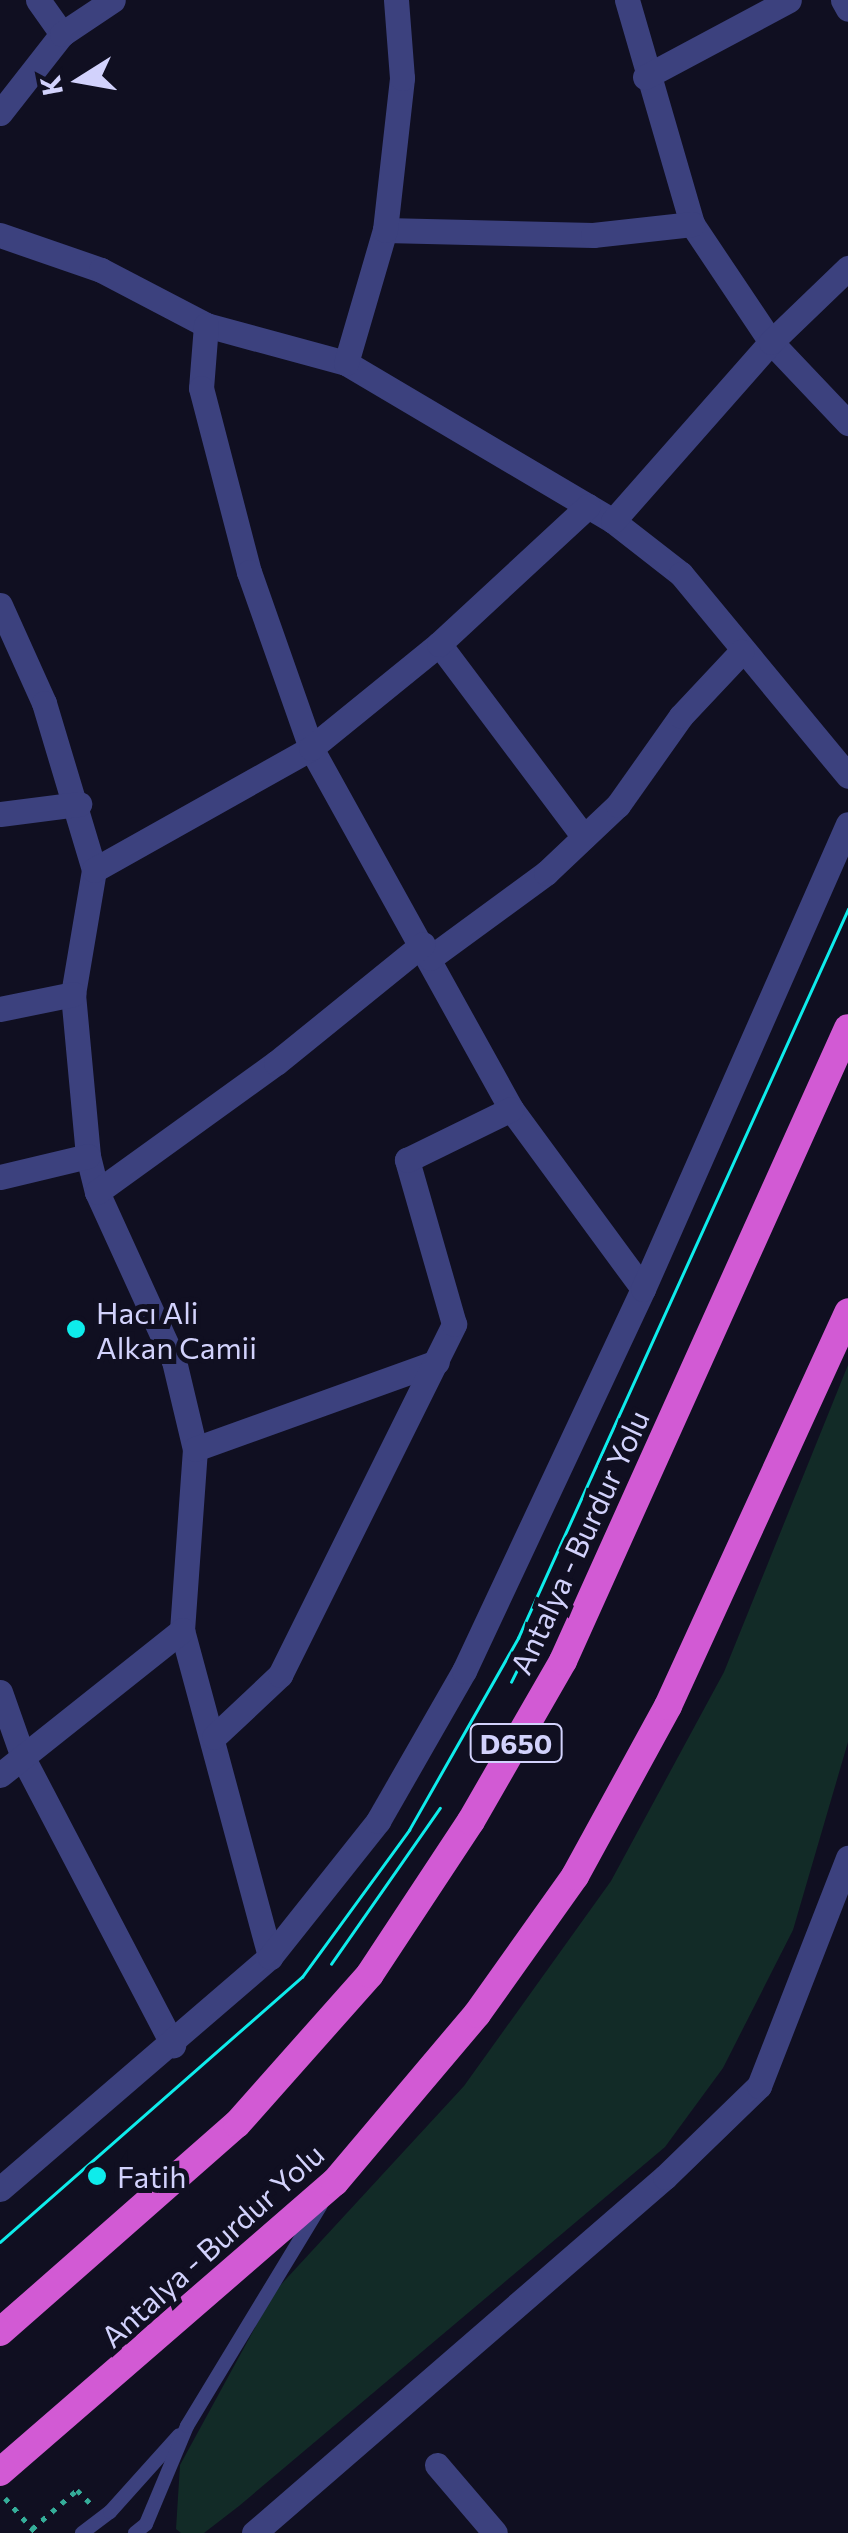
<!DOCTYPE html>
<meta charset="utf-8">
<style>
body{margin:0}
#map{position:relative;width:848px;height:2533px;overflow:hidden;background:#100f21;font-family:Commissioner,sans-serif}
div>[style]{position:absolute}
.green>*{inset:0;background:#122b27}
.path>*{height:5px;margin-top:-2.5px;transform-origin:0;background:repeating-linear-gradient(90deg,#35ad99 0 5px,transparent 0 13px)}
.service>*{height:14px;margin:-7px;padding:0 7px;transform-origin:7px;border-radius:7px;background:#3c417e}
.minor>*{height:25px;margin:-12.5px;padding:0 12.5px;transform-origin:12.5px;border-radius:12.5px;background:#3c417e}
.tertiary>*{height:25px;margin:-12.5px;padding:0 12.5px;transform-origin:12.5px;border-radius:12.5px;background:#3c417e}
.trunk>*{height:28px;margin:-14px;padding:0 14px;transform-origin:14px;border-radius:14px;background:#d25ad4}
.tram>*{height:2.5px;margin:-1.25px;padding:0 1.25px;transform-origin:1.25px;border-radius:1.25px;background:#0eeceb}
.dots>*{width:28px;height:28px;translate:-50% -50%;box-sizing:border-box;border:5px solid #100f21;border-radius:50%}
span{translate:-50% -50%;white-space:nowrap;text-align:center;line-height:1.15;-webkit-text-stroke:10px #100f21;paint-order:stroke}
.shield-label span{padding:2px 8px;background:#100f21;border:2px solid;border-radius:8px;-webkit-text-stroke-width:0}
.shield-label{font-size:28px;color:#d2d2fc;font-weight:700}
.poi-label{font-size:30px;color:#d2d2fc}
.left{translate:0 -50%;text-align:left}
.street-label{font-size:30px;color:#d2d2fc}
.north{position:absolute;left:30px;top:30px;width:100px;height:100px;-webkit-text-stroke:8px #100f21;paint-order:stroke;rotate:259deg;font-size:28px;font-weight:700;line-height:40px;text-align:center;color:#d2d2fc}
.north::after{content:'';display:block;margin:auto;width:35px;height:45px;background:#d2d2fc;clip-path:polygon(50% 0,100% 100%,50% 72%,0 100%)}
</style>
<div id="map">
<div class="green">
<i style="clip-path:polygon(848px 1365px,848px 1742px,793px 1930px,723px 2068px,665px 2147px,239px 2506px,204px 2533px,181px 2533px,176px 2529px,180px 2465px,275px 2291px,464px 2086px,611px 1881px,724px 1672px)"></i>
</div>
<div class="path">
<i style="left:5px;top:2498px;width:47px;rotate:48.5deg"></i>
<i style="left:32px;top:2529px;width:60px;rotate:-40.9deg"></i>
<i style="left:77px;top:2490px;width:18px;rotate:45deg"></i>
</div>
<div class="service">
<i style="left:82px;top:2533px;width:35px;rotate:-37deg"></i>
<i style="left:110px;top:2512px;width:103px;rotate:-48.1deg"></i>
<i style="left:135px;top:2533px;width:14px;rotate:-39deg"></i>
<i style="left:146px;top:2524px;width:106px;rotate:-67.3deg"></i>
<i style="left:187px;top:2426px;width:258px;rotate:-58.8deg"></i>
</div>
<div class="minor">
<i style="left:38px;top:0;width:42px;rotate:54.8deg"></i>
<i style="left:627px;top:0;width:233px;rotate:73.8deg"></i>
<i style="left:692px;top:224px;width:142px;rotate:56.2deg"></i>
<i style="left:771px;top:342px;width:112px;rotate:46.5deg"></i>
<i style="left:843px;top:0;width:10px;rotate:61deg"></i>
<i style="left:645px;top:77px;width:163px;rotate:-28.1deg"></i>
<i style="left:0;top:113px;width:100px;rotate:-51.9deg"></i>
<i style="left:62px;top:34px;width:61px;rotate:-33.7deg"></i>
<i style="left:385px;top:230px;width:208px;rotate:1.4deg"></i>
<i style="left:593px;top:235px;width:100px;rotate:-6.3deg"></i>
<i style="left:0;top:235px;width:107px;rotate:19.1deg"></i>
<i style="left:101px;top:270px;width:119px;rotate:27.6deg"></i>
<i style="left:206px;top:325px;width:145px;rotate:15.2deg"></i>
<i style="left:346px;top:363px;width:310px;rotate:30.6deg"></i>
<i style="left:613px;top:521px;width:86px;rotate:37.9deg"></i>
<i style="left:681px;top:574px;width:262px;rotate:50.4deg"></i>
<i style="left:206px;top:325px;width:63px;rotate:94.5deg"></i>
<i style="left:201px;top:388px;width:190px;rotate:75.4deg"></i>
<i style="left:249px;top:572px;width:187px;rotate:70.6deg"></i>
<i style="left:311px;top:748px;width:413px;rotate:61deg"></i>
<i style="left:511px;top:1109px;width:223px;rotate:53.7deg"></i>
<i style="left:346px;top:363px;width:139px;rotate:-73.7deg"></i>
<i style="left:385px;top:230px;width:153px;rotate:-83.6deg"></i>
<i style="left:402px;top:78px;width:78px;rotate:-94.4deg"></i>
<i style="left:613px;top:521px;width:239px;rotate:-48.6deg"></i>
<i style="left:771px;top:342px;width:107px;rotate:-43.9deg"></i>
<i style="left:0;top:605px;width:107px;rotate:65.8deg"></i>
<i style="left:44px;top:703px;width:174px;rotate:73.3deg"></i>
<i style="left:94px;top:870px;width:126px;rotate:99.6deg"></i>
<i style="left:73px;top:994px;width:163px;rotate:84.7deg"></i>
<i style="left:88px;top:1156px;width:37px;rotate:76deg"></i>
<i style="left:97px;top:1192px;width:186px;rotate:65.5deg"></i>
<i style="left:174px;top:1361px;width:90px;rotate:76.6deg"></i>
<i style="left:195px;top:1449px;width:181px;rotate:94.1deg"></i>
<i style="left:182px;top:1630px;width:339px;rotate:74.9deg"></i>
<i style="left:439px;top:644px;width:241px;rotate:53.1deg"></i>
<i style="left:0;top:814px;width:80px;rotate:-7.2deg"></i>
<i style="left:94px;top:870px;width:249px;rotate:-29.3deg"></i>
<i style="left:311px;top:748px;width:165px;rotate:-39.1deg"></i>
<i style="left:439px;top:644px;width:203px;rotate:-42.8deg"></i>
<i style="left:430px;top:958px;width:144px;rotate:-36.2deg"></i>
<i style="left:546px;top:873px;width:99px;rotate:-43.4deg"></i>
<i style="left:618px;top:805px;width:109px;rotate:-54.7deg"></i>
<i style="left:681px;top:716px;width:88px;rotate:-46.8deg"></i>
<i style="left:0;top:1009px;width:75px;rotate:-11.6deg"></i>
<i style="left:0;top:1177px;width:90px;rotate:-13.4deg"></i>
<i style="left:97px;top:1192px;width:221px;rotate:-35.8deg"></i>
<i style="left:276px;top:1063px;width:189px;rotate:-39deg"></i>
<i style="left:195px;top:1449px;width:257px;rotate:-19.8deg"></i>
<i style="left:0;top:1692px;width:72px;rotate:70.6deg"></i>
<i style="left:24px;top:1760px;width:322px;rotate:62.4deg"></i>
<i style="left:214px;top:1737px;width:91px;rotate:-43.2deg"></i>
<i style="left:280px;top:1675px;width:392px;rotate:-63.6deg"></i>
<i style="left:454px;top:1324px;width:171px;rotate:-106deg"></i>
<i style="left:407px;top:1160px;width:116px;rotate:-26.1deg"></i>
<i style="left:0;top:1775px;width:233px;rotate:-38.5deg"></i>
<i style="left:0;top:2189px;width:356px;rotate:-40.7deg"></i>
<i style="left:270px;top:1957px;width:174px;rotate:-51.5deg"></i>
<i style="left:378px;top:1821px;width:173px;rotate:-60.2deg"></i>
<i style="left:464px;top:1671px;width:422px;rotate:-64.9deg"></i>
<i style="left:643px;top:1289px;width:508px;rotate:-66.21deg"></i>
<i style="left:254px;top:2533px;width:544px;rotate:-40.9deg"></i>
<i style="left:665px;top:2177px;width:131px;rotate:-44.1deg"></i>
<i style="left:759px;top:2086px;width:245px;rotate:-68.7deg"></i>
</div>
<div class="tertiary">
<i style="left:437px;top:2465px;width:89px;rotate:49.5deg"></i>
</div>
<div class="trunk">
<i style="left:0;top:2332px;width:315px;rotate:-41.3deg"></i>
<i style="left:237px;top:2124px;width:200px;rotate:-48.4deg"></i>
<i style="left:370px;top:1974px;width:183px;rotate:-56.6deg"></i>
<i style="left:471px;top:1821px;width:185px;rotate:-60.1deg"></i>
<i style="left:563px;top:1661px;width:694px;rotate:-65.76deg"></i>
<i style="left:0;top:2472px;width:443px;rotate:-40.9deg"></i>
<i style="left:335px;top:2182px;width:220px;rotate:-49.8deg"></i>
<i style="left:477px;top:2014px;width:169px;rotate:-54.6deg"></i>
<i style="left:575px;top:1876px;width:194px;rotate:-61.3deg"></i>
<i style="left:668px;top:1706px;width:433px;rotate:-65.4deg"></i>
</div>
<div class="tram">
<i style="left:511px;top:1682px;width:85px;rotate:-63.4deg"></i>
<i style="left:331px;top:1964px;width:190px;rotate:-55.1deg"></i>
<i style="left:0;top:2242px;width:402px;rotate:-41.3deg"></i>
<i style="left:302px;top:1977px;width:182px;rotate:-53.9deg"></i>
<i style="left:409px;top:1830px;width:221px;rotate:-60.4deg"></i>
<i style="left:518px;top:1638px;width:800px;rotate:-65.64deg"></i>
</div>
<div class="dots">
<i style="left:76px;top:1329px;background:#0eeceb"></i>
<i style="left:97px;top:2176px;background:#0eeceb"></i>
</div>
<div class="shield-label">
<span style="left:516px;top:1743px">D650</span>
</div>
<div class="poi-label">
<span class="left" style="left:96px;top:1329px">Hacı Ali<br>Alkan Camii</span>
<span class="left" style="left:117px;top:2176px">Fatih</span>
</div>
<div class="street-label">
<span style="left:579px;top:1542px;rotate:-65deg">Antalya - Burdur Yolu</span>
<span style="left:212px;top:2245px;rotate:-42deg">Antalya - Burdur Yolu</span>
</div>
<div class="north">K</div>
</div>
